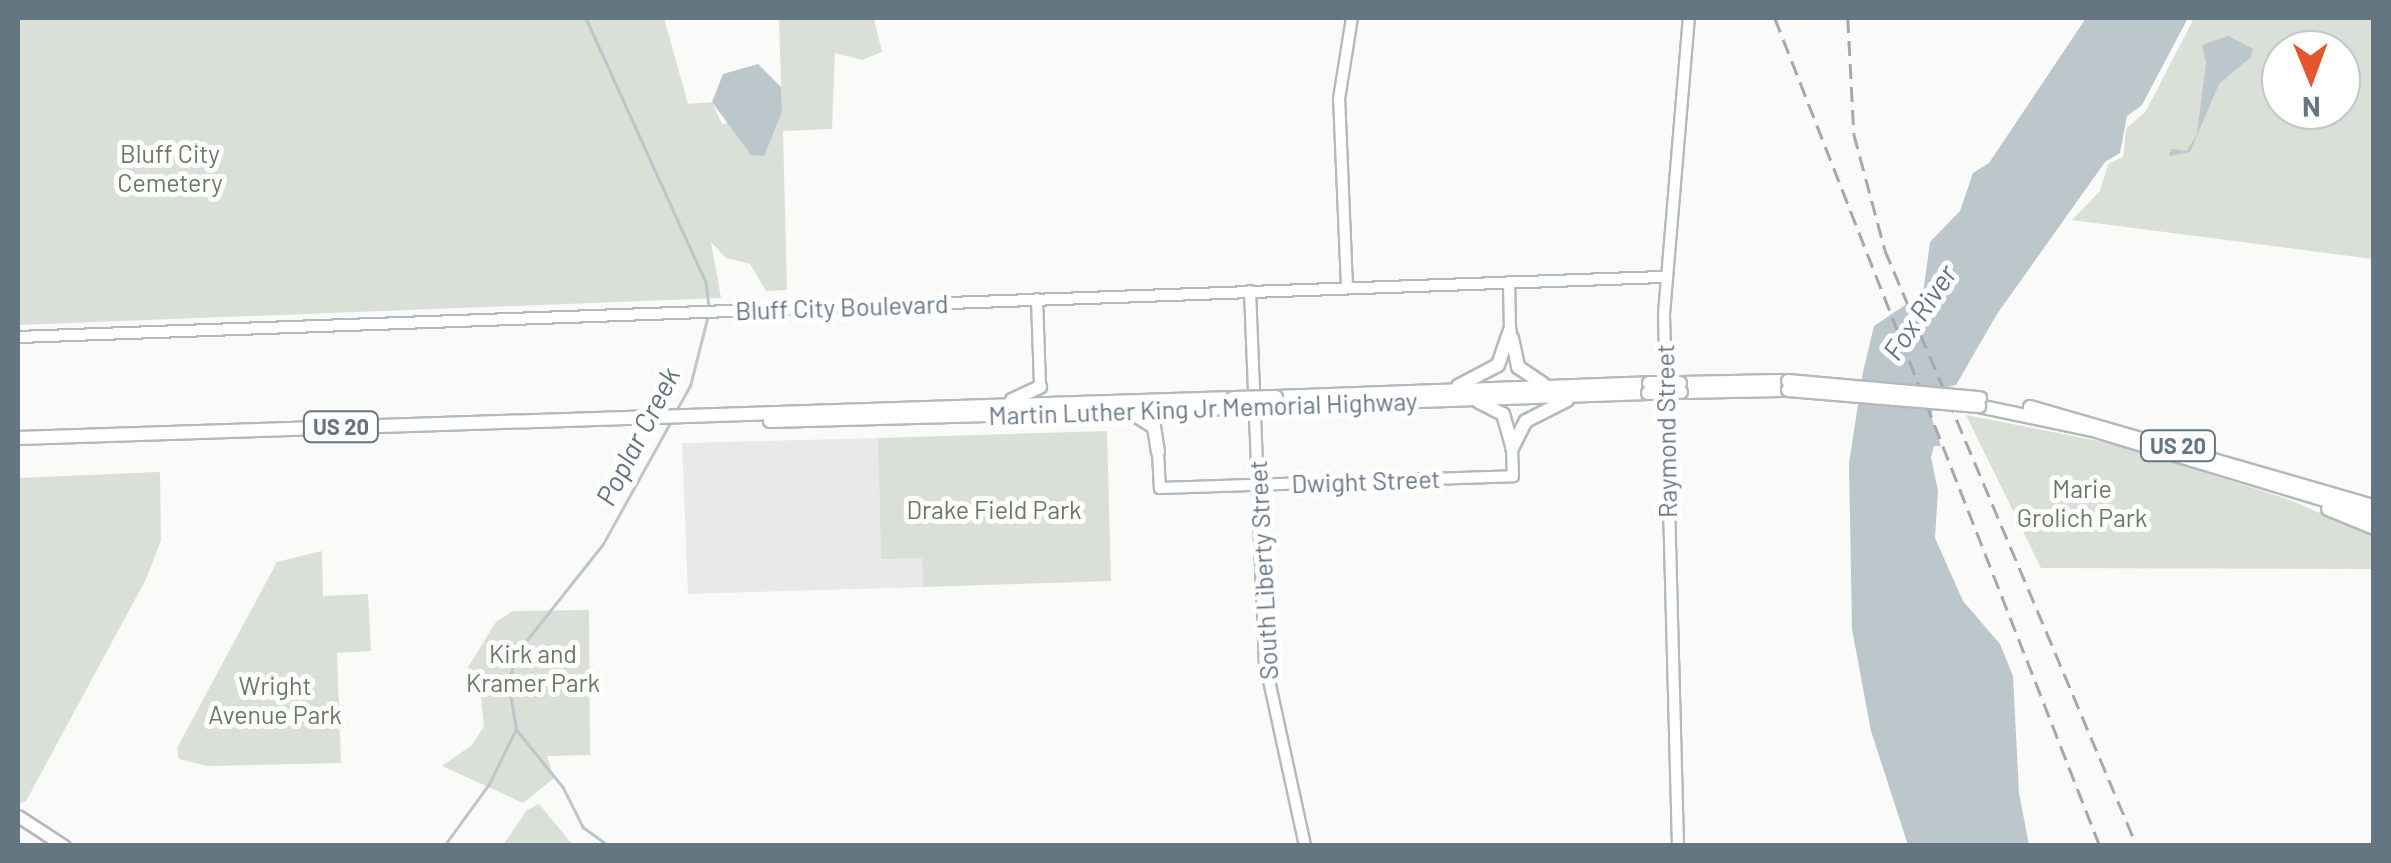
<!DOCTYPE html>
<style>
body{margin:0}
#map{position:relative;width:2391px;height:863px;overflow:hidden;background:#fafaf8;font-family:Barlow,sans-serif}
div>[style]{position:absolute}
.built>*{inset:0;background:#e8e9e9}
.green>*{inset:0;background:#dadfd7}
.water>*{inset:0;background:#bbc7cb}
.stream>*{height:2.5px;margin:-1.25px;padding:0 1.25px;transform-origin:1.25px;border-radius:1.25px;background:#bbc7cb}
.roads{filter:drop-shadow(2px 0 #b3babf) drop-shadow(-2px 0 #b3babf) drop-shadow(0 2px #b3babf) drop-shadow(0 -2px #b3babf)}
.secondary>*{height:10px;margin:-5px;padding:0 5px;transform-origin:5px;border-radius:5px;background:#fff}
.primary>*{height:11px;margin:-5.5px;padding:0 5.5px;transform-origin:5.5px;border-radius:5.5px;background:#fff}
.highway>*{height:12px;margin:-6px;padding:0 6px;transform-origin:6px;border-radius:6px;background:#fff}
.rail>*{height:2.5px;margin-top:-1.25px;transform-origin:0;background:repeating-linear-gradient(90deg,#a2aab0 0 15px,transparent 0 23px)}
.bridges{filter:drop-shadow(2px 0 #b4b9bd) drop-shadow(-2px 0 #b4b9bd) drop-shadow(0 2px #b4b9bd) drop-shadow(0 -2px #b4b9bd)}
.highway-bridge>*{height:12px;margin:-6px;padding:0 6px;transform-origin:6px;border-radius:6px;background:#fff}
span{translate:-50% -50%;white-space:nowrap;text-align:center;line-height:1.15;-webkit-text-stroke:10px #fff;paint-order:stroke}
.shield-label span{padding:2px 8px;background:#fff;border:2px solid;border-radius:8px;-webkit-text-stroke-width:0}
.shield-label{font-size:22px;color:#657683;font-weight:700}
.park-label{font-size:25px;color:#687a64}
.street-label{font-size:25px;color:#657683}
.water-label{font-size:28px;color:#60757c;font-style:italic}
.frame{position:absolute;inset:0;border:20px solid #657683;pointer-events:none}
.north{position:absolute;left:2261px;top:30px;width:100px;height:100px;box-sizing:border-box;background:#fff;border:2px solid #c1c8cd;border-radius:50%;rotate:179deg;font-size:28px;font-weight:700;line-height:40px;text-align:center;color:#657683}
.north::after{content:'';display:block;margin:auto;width:35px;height:45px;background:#e4572e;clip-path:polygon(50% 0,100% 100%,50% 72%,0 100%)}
</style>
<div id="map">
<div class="built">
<i style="clip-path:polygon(878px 438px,881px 558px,922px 558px,923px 587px,688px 594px,682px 443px)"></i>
</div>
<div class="green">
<i style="clip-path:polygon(18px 18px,664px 18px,688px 104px,712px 102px,722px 124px,782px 112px,779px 18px,874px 18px,882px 52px,862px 60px,835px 53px,832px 129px,783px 131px,787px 290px,766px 291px,750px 264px,726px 258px,711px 242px,721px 298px,18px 325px)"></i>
<i style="clip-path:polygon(evenodd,2194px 18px,2373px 18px,2373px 259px,2072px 220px,2100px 191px,2108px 164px,2123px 157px,2126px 129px,2146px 111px,2194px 18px,2281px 50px,2341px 50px,2341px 110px,2281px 110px,2281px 50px)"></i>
<i style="clip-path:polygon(1966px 415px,2119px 445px,2290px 500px,2373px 536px,2373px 569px,2041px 568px)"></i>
<i style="clip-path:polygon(1107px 431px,1111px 581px,923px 587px,922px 558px,881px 559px,878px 438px)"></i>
<i style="clip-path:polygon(160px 472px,161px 541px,145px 581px,26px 801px,18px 804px,18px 478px)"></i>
<i style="clip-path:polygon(322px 551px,323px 596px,368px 594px,371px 651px,337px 653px,341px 763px,207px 766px,179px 759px,177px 748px,277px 562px)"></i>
<i style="clip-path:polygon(589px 610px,590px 755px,547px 756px,554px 778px,523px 803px,442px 766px,472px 745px,484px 726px,480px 688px,468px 667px,496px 622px,513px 611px)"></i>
<i style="clip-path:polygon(539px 804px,573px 845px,503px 845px,527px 810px)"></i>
</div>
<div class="water">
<i style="clip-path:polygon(2086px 18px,2188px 18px,2142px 105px,2127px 116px,2120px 153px,2105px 162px,1997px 314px,1956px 385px,1939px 389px,1931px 416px,1941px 446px,1934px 446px,1931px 457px,1938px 491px,1935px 538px,1963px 601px,2000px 644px,2013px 676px,2019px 793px,2029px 845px,1908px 845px,1871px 731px,1852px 629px,1849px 463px,1863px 372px,1874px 326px,1923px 293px,1930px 242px,1960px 211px,1973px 173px,1989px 163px)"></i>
<i style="clip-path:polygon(2228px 36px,2253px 49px,2251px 57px,2219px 84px,2190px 152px,2169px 156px,2171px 149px,2187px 151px,2197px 134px,2206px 63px,2202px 45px)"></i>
<i style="clip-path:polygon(758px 64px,781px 87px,782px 112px,764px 156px,751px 155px,712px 102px,723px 74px)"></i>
</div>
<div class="stream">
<i style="left:586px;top:18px;width:290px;rotate:65.6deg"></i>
<i style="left:706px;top:282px;width:25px;rotate:83deg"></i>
<i style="left:676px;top:411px;width:29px;rotate:-61deg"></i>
<i style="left:690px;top:386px;width:73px;rotate:-75.8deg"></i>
<i style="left:516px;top:729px;width:75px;rotate:51deg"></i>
<i style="left:563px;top:787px;width:45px;rotate:63.4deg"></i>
<i style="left:583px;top:827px;width:32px;rotate:36deg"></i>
<i style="left:444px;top:846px;width:77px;rotate:-54deg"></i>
<i style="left:489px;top:784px;width:61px;rotate:-63.9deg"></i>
<i style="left:516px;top:729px;width:49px;rotate:-99.5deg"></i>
<i style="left:508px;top:681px;width:33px;rotate:-70deg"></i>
<i style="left:519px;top:650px;width:135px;rotate:-51.6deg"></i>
<i style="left:603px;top:544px;width:138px;rotate:-61deg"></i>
</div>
<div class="roads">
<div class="secondary">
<i style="left:1509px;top:282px;width:49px;rotate:88.8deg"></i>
<i style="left:1347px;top:287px;width:188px;rotate:-92.4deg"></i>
<i style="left:1339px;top:99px;width:82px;rotate:-80.9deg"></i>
<i style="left:1250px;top:291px;width:371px;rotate:87.7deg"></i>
<i style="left:1265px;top:662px;width:188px;rotate:77.7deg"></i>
<i style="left:1037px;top:299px;width:88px;rotate:88deg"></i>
<i style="left:18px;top:337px;width:1649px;rotate:-2.09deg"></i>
<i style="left:1158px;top:452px;width:36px;rotate:87deg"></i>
<i style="left:1160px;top:488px;width:353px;rotate:-1.9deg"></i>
<i style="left:1513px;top:476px;width:28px;rotate:-92deg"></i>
<i style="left:1678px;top:846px;width:532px;rotate:-91.51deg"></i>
<i style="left:1664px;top:314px;width:297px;rotate:-85.2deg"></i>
</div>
<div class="primary">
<i style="left:18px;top:816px;width:55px;rotate:33.1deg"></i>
</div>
<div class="highway">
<i style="left:1512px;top:338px;width:30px;rotate:78deg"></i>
<i style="left:1518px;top:367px;width:30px;rotate:34deg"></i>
<i style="left:1680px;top:383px;width:108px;rotate:-1.1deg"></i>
<i style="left:1458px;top:386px;width:45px;rotate:-27.7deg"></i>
<i style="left:1498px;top:365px;width:36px;rotate:-71deg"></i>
<i style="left:1681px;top:392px;width:107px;rotate:-1.1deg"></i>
<i style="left:1276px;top:397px;width:373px;rotate:-2.1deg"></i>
<i style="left:1012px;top:400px;width:31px;rotate:-25deg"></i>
<i style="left:1479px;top:402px;width:27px;rotate:27deg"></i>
<i style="left:1503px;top:414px;width:32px;rotate:74deg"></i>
<i style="left:1277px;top:406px;width:371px;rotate:-2deg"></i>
<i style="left:1979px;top:406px;width:116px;rotate:11.9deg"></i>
<i style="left:2093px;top:430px;width:294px;rotate:16.8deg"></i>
<i style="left:2030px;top:407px;width:358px;rotate:16.1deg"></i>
<i style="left:1133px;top:414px;width:25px;rotate:32deg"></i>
<i style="left:1154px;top:427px;width:25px;rotate:81deg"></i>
<i style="left:770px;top:421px;width:463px;rotate:-1.6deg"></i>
<i style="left:18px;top:438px;width:1216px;rotate:-1.89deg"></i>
<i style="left:1512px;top:448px;width:30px;rotate:-63deg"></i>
<i style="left:1526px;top:421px;width:46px;rotate:-27.1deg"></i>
<i style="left:2328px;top:509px;width:50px;rotate:22.4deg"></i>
</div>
</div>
<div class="rail">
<i style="left:1775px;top:18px;width:889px;rotate:68.57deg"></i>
<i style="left:1848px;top:18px;width:116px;rotate:87deg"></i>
<i style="left:1854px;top:134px;width:120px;rotate:75deg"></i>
<i style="left:1885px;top:250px;width:647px;rotate:67.08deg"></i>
</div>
<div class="bridges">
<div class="highway-bridge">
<i style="left:1788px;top:381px;width:193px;rotate:5.1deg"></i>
<i style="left:1649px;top:383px;width:31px"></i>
<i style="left:1788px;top:390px;width:192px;rotate:4.8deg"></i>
<i style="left:1648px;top:393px;width:33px;rotate:-2deg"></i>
<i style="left:1233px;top:398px;width:43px;rotate:-1.3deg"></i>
<i style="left:1233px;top:408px;width:44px;rotate:-2.6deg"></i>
</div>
</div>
<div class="shield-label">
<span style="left:341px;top:427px">US 20</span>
<span style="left:2178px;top:446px">US 20</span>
</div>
<div class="park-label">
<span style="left:170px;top:168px">Bluff City<br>Cemetery</span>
<span style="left:2082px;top:503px">Marie<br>Grolich Park</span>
<span style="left:994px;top:509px">Drake Field Park</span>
<span style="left:533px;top:668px">Kirk and<br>Kramer Park</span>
<span style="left:275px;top:700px">Wright<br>Avenue Park</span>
</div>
<div class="street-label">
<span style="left:842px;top:307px;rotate:-2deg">Bluff City Boulevard</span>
<span style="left:1203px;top:408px;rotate:-2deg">Martin Luther King Jr Memorial Highway</span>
<span style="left:1666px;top:431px;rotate:-91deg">Raymond Street</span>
<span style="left:1366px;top:481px;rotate:-2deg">Dwight Street</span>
<span style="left:1263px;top:570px;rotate:-93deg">South Liberty Street</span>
</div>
<div class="water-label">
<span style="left:1919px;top:312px;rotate:-56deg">Fox River</span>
<span style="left:637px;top:436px;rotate:-63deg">Poplar Creek</span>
</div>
<div class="frame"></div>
<div class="north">N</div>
</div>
